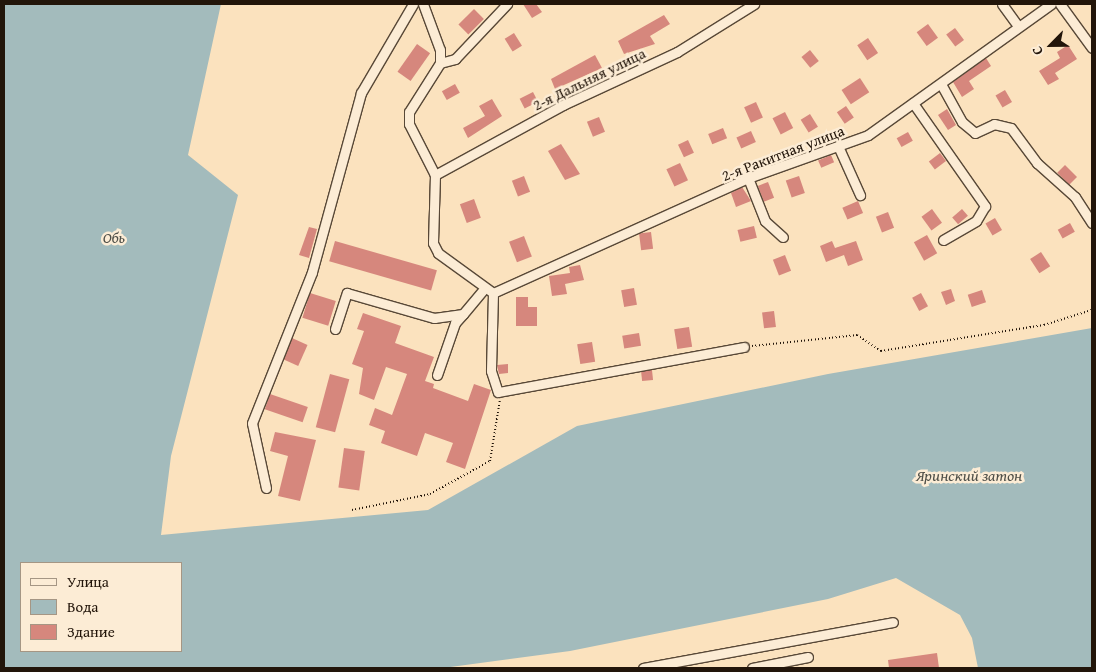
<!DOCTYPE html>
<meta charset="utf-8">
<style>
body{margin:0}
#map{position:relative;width:1096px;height:672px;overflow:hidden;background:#fbe2be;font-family:"Gentium Book Plus",serif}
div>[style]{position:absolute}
.water>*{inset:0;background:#a3bbbc}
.building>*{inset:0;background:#d6877d;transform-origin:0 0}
.path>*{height:2px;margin-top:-1px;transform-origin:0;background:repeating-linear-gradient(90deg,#22150a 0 1px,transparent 0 3.5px)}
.roads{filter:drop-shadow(1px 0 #584837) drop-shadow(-1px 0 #584837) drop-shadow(0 1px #584837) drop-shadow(0 -1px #584837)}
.minor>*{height:9px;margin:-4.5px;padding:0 4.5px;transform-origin:4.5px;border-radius:4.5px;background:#fcecd5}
span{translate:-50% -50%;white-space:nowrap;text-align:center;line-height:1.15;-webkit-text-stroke:5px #fcecd5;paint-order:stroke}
.street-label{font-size:15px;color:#22150a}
.water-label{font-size:16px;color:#4f4f48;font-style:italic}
.frame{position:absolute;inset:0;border:5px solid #22150a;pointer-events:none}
.legend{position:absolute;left:20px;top:562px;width:162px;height:90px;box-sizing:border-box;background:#fcecd5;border:1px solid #a59684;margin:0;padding:6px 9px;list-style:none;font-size:15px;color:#22150a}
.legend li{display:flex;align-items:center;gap:10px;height:25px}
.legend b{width:25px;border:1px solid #a59684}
.north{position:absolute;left:1026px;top:20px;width:50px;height:50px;-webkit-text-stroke:4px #fcecd5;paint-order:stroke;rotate:247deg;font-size:14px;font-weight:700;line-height:20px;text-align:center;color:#22150a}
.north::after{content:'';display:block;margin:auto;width:18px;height:22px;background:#22150a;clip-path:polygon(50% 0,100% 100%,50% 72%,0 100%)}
</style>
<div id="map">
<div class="water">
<i style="clip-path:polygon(evenodd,4px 4px,221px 4px,188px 155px,238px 195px,171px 456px,161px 535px,428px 510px,577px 426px,828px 374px,1092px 328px,1092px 668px,978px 668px,972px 638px,960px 615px,896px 578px,828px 599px,570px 651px,443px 668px,4px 668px,4px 4px,181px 563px,181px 651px,21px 651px,21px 563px,181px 563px)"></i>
</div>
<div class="building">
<i style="clip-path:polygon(523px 4px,536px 4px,542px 12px,532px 18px)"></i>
<i style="left:474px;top:9px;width:14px;height:22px;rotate:45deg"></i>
<i style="clip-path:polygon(664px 15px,670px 24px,650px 36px,655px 44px,624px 54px,618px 41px)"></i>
<i style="left:928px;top:24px;width:17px;height:14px;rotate:54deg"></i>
<i style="left:955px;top:28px;width:15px;height:11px;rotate:53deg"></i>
<i style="left:514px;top:33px;width:15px;height:11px;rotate:58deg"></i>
<i style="left:868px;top:38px;width:18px;height:13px;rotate:56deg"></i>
<i style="left:417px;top:44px;width:16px;height:34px;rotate:35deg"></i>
<i style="clip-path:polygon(1068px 45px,1077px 59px,1055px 73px,1059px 79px,1048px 85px,1039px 71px,1060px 58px,1057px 52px)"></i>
<i style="left:810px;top:50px;width:14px;height:11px;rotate:51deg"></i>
<i style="clip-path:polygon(595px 55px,602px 68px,555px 89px,551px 79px)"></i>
<i style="clip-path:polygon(986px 58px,991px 66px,969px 81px,974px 89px,962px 97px,953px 82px)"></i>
<i style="left:860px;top:78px;width:17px;height:22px;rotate:57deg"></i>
<i style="left:455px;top:84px;width:10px;height:15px;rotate:61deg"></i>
<i style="left:1005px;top:90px;width:14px;height:11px;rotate:60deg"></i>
<i style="left:533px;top:92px;width:11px;height:15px;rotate:63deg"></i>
<i style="clip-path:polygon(492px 99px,502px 116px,468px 138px,463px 128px,485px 116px,479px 106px)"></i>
<i style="left:756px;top:102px;width:17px;height:13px;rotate:66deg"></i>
<i style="left:846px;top:106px;width:14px;height:11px;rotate:56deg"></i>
<i style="clip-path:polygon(947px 109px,956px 125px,948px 130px,938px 115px)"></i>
<i style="left:785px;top:112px;width:18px;height:14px;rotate:63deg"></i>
<i style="left:810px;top:114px;width:15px;height:11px;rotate:58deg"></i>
<i style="left:599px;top:117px;width:16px;height:13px;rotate:68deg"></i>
<i style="left:723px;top:128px;width:11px;height:16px;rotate:68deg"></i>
<i style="left:751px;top:131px;width:12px;height:16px;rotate:66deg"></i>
<i style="left:908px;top:132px;width:10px;height:13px;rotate:61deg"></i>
<i style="left:688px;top:140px;width:14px;height:11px;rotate:65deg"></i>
<i style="clip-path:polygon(561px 144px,580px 174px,565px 180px,548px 151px)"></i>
<i style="left:940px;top:153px;width:10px;height:14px;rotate:53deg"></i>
<i style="left:831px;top:155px;width:8px;height:14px;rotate:67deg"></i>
<i style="left:680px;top:163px;width:19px;height:15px;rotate:65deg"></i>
<i style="left:1065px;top:165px;width:17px;height:11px;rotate:45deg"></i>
<i style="left:524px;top:176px;width:17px;height:13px;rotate:69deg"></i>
<i style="left:799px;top:176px;width:18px;height:14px;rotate:71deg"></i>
<i style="left:768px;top:182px;width:17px;height:11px;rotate:69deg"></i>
<i style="clip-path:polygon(742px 187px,751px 201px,736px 207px,731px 193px)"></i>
<i style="left:474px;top:199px;width:20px;height:15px;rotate:70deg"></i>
<i style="left:858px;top:201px;width:13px;height:17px;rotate:67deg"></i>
<i style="left:932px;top:209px;width:17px;height:13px;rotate:54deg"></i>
<i style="left:962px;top:209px;width:9px;height:13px;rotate:49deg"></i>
<i style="left:888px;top:212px;width:17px;height:13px;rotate:69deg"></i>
<i style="left:995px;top:218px;width:14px;height:11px;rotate:60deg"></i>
<i style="left:1070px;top:223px;width:10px;height:14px;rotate:61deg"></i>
<i style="left:754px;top:226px;width:12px;height:17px;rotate:76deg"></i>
<i style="clip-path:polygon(309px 227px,317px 229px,309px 258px,299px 255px)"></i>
<i style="left:651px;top:232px;width:17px;height:12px;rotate:83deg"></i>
<i style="left:927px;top:235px;width:21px;height:15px;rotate:61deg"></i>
<i style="left:524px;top:236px;width:22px;height:16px;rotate:69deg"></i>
<i style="left:335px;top:241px;width:106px;height:21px;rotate:16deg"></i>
<i style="clip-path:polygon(832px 241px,835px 248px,856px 241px,863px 260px,848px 266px,844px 255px,826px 262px,820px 246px)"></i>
<i style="left:1041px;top:252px;width:17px;height:13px;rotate:57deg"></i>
<i style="left:785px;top:255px;width:17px;height:13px;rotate:69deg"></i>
<i style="clip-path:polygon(580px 265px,584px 280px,565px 284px,567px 294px,552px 296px,549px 276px,570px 273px,569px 267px)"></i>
<i style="left:634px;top:288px;width:17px;height:13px;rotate:80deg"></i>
<i style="clip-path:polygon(951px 289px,955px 301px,946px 305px,941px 292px)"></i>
<i style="left:982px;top:290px;width:13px;height:15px;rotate:72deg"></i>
<i style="left:310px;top:293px;width:27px;height:26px;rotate:17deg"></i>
<i style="left:921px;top:293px;width:15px;height:10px;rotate:62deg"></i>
<i style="clip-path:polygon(516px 297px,528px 297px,528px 307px,537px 307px,537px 326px,516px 326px)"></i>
<i style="left:774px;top:311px;width:16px;height:12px;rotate:83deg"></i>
<i style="clip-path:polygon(363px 313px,401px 326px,395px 343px,434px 357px,425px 381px,434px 384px,433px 388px,468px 401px,474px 384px,491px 390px,465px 469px,446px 462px,453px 443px,425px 433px,417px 456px,381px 443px,385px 431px,369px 425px,375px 408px,392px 415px,407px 374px,386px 367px,374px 400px,359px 394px,363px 368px,352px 364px,364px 331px,357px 329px)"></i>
<i style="left:689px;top:327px;width:20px;height:15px;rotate:81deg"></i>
<i style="left:639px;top:333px;width:13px;height:17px;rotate:81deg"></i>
<i style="left:292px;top:338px;width:17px;height:23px;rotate:24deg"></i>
<i style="left:592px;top:342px;width:20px;height:15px;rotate:81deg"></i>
<i style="clip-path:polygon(508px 364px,508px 373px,499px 374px,497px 365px)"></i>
<i style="left:652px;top:370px;width:10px;height:11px;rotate:84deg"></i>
<i style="left:330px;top:374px;width:20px;height:55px;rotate:15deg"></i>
<i style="left:270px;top:394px;width:40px;height:16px;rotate:19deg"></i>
<i style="clip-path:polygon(275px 432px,316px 440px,300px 501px,278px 496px,288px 456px,270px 451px)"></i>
<i style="left:344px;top:448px;width:21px;height:40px;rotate:8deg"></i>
<i style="clip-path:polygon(937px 653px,939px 668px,889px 668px,888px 660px)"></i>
</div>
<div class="path">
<i style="left:752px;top:346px;width:106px;rotate:-6deg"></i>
<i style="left:857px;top:335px;width:29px;rotate:34deg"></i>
<i style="left:881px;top:351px;width:165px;rotate:-9.1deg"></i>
<i style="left:1044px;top:325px;width:50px;rotate:-17.4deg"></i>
<i style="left:352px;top:510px;width:80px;rotate:-11.6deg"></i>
<i style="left:430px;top:494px;width:68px;rotate:-28.8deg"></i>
<i style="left:490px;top:461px;width:63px;rotate:-80.8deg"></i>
</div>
<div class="roads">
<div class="minor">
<i style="left:423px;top:4px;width:49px;rotate:69.7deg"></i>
<i style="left:440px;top:50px;width:13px;rotate:90deg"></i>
<i style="left:440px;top:63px;width:58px;rotate:122.3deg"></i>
<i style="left:409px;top:112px;width:12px;rotate:90deg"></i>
<i style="left:409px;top:124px;width:57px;rotate:63deg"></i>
<i style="left:435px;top:175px;width:68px;rotate:91.7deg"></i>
<i style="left:433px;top:243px;width:11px;rotate:63deg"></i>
<i style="left:438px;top:253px;width:68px;rotate:36deg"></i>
<i style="left:493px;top:293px;width:280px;rotate:-24.3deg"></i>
<i style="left:748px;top:178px;width:127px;rotate:-19.7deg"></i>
<i style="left:868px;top:135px;width:225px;rotate:-35.6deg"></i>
<i style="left:1002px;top:4px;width:27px;rotate:54deg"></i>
<i style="left:1060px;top:4px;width:54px;rotate:54deg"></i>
<i style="left:440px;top:63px;width:16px;rotate:-15deg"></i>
<i style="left:455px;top:59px;width:76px;rotate:-46.6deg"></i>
<i style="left:941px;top:84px;width:43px;rotate:61.1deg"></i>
<i style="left:962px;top:122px;width:17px;rotate:40deg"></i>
<i style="left:975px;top:133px;width:21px;rotate:-25deg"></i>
<i style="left:994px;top:124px;width:17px;rotate:13deg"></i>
<i style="left:1011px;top:128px;width:44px;rotate:53.4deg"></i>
<i style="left:1037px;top:163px;width:51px;rotate:41.8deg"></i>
<i style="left:1075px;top:197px;width:31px;rotate:57deg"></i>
<i style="left:913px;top:103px;width:126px;rotate:55deg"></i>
<i style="left:985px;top:206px;width:17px;rotate:121deg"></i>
<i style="left:976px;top:221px;width:38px;rotate:150deg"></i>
<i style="left:838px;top:146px;width:54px;rotate:65.8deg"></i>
<i style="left:435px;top:175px;width:146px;rotate:-28.7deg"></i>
<i style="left:563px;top:105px;width:126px;rotate:-24.9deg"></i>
<i style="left:677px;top:52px;width:91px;rotate:-31.9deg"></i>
<i style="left:748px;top:178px;width:46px;rotate:68.4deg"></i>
<i style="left:765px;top:221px;width:24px;rotate:42deg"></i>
<i style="left:493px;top:293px;width:78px;rotate:91.5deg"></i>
<i style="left:491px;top:371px;width:22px;rotate:72deg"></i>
<i style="left:498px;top:392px;width:250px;rotate:-10.4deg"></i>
<i style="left:335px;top:329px;width:38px;rotate:-72deg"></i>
<i style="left:347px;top:293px;width:91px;rotate:16deg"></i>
<i style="left:434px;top:318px;width:29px;rotate:-8deg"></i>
<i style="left:463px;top:314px;width:33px;rotate:-50deg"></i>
<i style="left:437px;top:375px;width:55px;rotate:-70.9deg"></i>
<i style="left:455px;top:323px;width:12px;rotate:-48deg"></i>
<i style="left:266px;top:488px;width:66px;rotate:-102.2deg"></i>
<i style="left:252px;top:423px;width:162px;rotate:-68.3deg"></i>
<i style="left:312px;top:272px;width:186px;rotate:-74.7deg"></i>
<i style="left:361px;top:93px;width:103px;rotate:-59.7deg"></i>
<i style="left:643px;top:668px;width:254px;rotate:-10.4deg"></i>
<i style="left:752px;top:668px;width:57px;rotate:-11.1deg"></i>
</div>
</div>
<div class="street-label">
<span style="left:589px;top:79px;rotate:-26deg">2-я Дальняя улица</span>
<span style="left:783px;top:153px;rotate:-21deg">2-я Ракитная улица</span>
</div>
<div class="water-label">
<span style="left:114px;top:237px">Обь</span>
<span style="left:969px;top:475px">Яринский затон</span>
</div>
<div class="frame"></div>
<ul class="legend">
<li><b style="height:6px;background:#fcecd5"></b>Улица</li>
<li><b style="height:14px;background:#a3bbbc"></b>Вода</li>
<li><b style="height:14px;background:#d6877d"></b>Здание</li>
</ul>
<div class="north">С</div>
</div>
